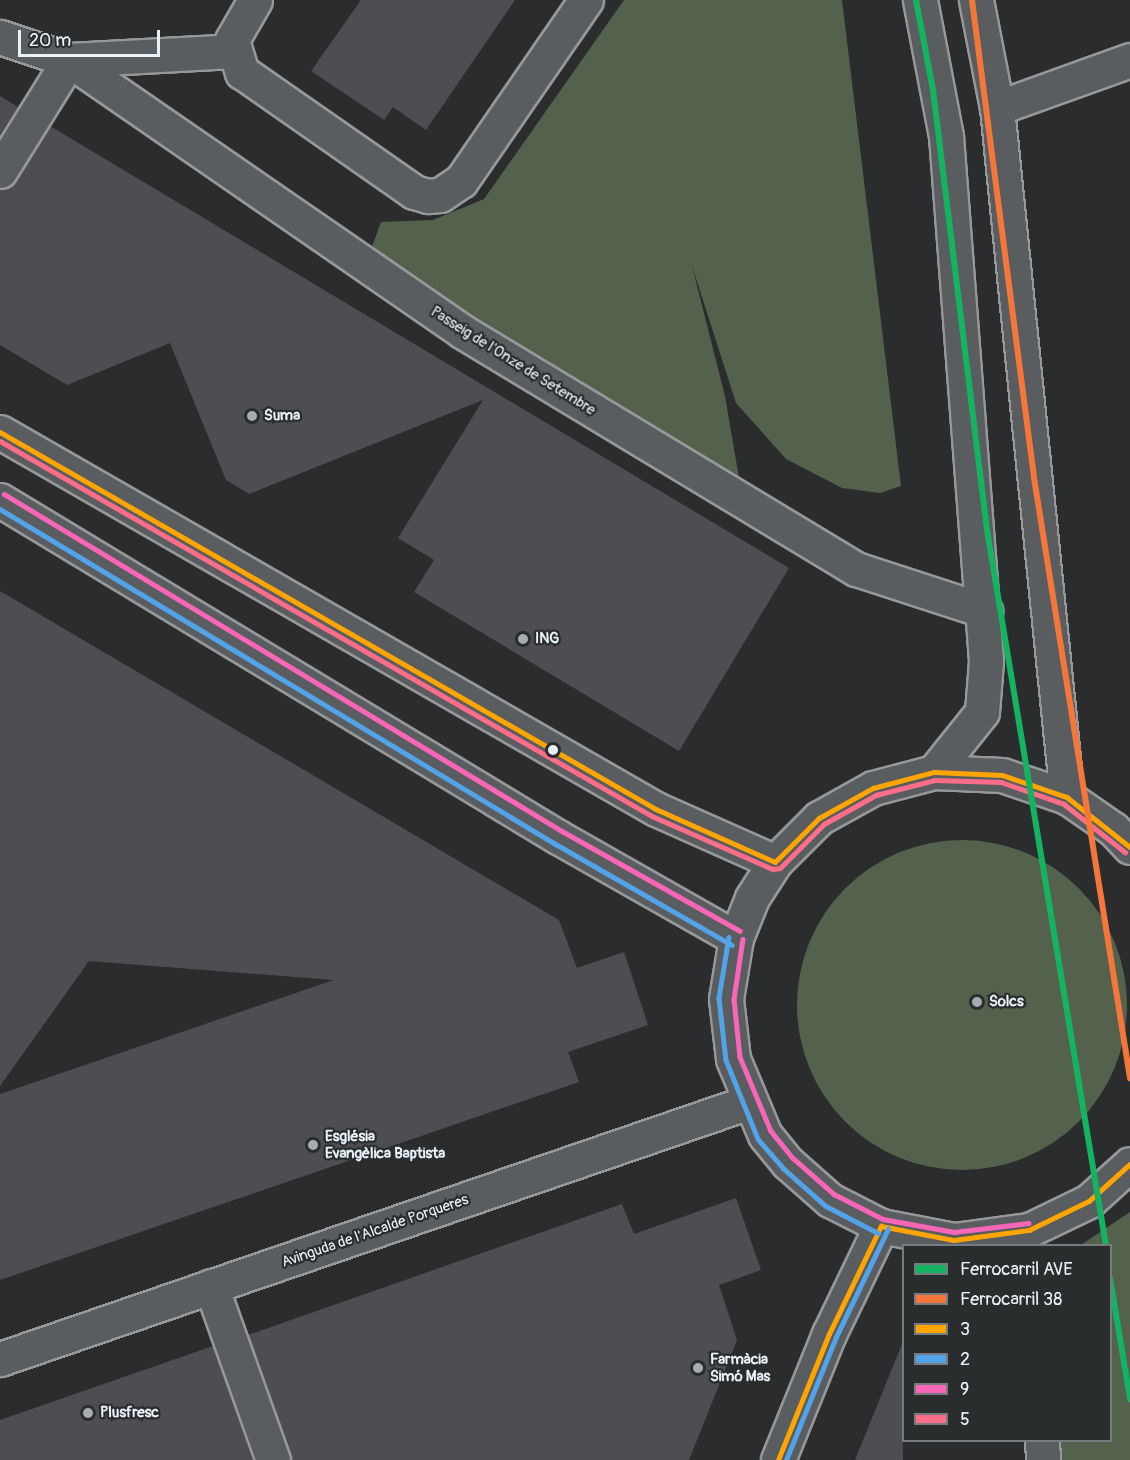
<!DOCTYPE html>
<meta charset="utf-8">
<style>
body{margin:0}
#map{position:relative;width:1130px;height:1460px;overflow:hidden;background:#2b2c2d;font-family:Pangolin,sans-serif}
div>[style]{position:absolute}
.green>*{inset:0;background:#54624d}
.round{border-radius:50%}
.building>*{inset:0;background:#4e4e52}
.roads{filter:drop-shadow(2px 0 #96989a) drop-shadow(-2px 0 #96989a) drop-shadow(0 2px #96989a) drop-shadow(0 -2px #96989a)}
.minor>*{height:33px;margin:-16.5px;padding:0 16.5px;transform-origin:16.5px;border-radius:16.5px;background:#5a5d60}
.major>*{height:33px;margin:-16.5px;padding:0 16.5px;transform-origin:16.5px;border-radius:16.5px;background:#5a5d60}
.bus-1>*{height:4.5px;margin:-2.25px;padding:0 2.25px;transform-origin:2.25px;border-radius:2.25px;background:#ffa500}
.bus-2>*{height:4.5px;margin:-2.25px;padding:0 2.25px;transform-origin:2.25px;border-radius:2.25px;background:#53a3e8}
.bus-3>*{height:4.5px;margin:-2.25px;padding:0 2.25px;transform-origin:2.25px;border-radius:2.25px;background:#fa66b7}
.bus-4>*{height:4.5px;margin:-2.25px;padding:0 2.25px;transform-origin:2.25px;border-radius:2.25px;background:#fb6d88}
.rail-1>*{height:6px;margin:-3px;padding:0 3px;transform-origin:3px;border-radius:3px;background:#13b361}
.rail-2>*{height:6px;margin:-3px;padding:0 3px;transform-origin:3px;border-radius:3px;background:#f5763a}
.dots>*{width:16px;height:16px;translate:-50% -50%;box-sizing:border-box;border:3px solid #2a2d2e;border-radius:50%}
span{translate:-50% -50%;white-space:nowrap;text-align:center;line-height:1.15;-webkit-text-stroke:4.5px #2a2d2e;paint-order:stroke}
.street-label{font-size:15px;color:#e8f1f8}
.poi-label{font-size:15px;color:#e8f1f8;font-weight:700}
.left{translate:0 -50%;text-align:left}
.legend{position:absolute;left:902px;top:1244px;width:210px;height:198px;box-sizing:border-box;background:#2a2d2e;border:2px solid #767b7f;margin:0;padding:8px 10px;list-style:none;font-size:18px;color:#e8f1f8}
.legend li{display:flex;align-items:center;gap:12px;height:30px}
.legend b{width:30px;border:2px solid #767b7f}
.scale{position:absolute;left:18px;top:30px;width:142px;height:27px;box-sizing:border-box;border:3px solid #e8f1f8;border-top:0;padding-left:8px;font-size:18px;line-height:21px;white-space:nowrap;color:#e8f1f8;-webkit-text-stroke:4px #2a2d2e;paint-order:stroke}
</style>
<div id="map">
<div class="green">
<i style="clip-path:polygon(624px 0,842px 0,901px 486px,880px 493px,842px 488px,786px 459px,736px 403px,692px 266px,725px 396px,740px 484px,370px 252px,381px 222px,433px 220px,484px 199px)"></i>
<i class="round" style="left:797px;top:840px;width:330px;height:330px"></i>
<i style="clip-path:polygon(1130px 1212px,1130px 1460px,1061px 1460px,1060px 1441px,1110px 1440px,1110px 1246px,1081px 1245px)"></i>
</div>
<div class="building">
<i style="clip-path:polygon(361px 0,515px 0,426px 130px,393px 107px,384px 120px,311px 71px)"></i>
<i style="clip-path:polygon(0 96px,18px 107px,0 135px)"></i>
<i style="clip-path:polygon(50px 126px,789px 568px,679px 751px,414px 592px,434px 560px,398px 538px,483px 400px,249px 494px,226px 480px,170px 343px,67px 385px,0 345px,0 190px,16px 181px)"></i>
<i style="clip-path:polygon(0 591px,559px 920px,577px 968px,624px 952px,648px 1025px,568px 1052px,579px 1082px,0 1280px,0 1094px,334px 980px,89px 961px,0 1086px)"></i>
<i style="clip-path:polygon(736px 1198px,761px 1270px,719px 1285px,737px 1340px,689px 1460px,291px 1460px,248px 1335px,622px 1204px,634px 1234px)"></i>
<i style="clip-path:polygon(902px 1344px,903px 1460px,855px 1460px)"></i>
<i style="clip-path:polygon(213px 1346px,253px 1460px,0 1460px,0 1420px)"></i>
</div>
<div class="roads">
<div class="minor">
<i style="left:255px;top:0;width:46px;rotate:119.9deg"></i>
<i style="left:232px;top:40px;width:34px;rotate:73deg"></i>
<i style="left:242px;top:72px;width:210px;rotate:34.9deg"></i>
<i style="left:414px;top:192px;width:15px;rotate:16deg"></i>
<i style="left:428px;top:196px;width:12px;rotate:-5deg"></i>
<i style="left:440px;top:195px;width:25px;rotate:-34deg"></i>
<i style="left:461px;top:181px;width:220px;rotate:-55.4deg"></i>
<i style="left:920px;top:0;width:138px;rotate:79.2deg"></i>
<i style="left:946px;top:136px;width:527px;rotate:85.64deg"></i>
<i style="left:986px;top:661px;width:51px;rotate:94.5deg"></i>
<i style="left:982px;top:712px;width:77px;rotate:128.7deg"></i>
<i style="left:976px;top:0;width:110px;rotate:79deg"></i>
<i style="left:997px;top:108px;width:693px;rotate:84.2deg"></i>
<i style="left:0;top:37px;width:73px;rotate:18.4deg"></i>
<i style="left:69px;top:60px;width:479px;rotate:34.6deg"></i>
<i style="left:463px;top:332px;width:459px;rotate:31.1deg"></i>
<i style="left:856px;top:569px;width:136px;rotate:18deg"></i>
<i style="left:997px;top:108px;width:141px;rotate:-19.8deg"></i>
<i style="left:0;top:171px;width:131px;rotate:-58.1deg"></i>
<i style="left:69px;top:60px;width:164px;rotate:-3.1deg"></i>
<i style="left:211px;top:1286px;width:185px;rotate:70.4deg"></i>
<i style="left:0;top:1359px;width:792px;rotate:-18.94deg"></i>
<i style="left:1042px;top:1440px;width:20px;rotate:87deg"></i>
</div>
<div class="major">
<i style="left:0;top:432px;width:757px;rotate:29.89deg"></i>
<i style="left:656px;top:809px;width:130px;rotate:24deg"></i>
<i style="left:0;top:500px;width:652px;rotate:31.13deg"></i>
<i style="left:558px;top:837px;width:205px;rotate:29.6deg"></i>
<i style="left:1130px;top:847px;width:25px;rotate:-133deg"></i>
<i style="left:1113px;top:829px;width:56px;rotate:-145.2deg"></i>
<i style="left:1067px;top:797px;width:69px;rotate:-161.3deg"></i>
<i style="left:1002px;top:775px;width:68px;rotate:-177.5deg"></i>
<i style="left:934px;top:772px;width:63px;rotate:165.3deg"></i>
<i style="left:873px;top:788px;width:62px;rotate:150.9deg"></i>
<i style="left:819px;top:818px;width:62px;rotate:135deg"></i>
<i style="left:775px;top:862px;width:43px;rotate:122.6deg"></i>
<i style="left:752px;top:898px;width:43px;rotate:111.8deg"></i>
<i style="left:736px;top:938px;width:62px;rotate:99.3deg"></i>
<i style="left:726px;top:999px;width:60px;rotate:83.3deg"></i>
<i style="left:733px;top:1059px;width:82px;rotate:67.2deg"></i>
<i style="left:765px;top:1135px;width:36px;rotate:51deg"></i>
<i style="left:788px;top:1163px;width:56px;rotate:41.4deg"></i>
<i style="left:830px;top:1200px;width:57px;rotate:27deg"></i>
<i style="left:881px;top:1226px;width:74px;rotate:10.9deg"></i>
<i style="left:954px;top:1240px;width:76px;rotate:-7.6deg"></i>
<i style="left:1029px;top:1230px;width:67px;rotate:-25.8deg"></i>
<i style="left:1089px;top:1201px;width:55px;rotate:-42.1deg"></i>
<i style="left:778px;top:1460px;width:136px;rotate:-68deg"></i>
<i style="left:829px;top:1334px;width:120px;rotate:-64.3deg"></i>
</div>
</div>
<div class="bus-1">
<i style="left:0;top:432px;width:757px;rotate:29.89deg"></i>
<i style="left:656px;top:809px;width:130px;rotate:24deg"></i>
<i style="left:775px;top:862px;width:62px;rotate:-45deg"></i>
<i style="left:819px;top:818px;width:62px;rotate:-29.1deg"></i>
<i style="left:873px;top:788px;width:63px;rotate:-14.7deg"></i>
<i style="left:934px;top:772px;width:68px;rotate:2.5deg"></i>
<i style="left:1002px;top:775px;width:69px;rotate:18.7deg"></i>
<i style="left:1067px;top:797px;width:80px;rotate:38.4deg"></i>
<i style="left:881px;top:1226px;width:74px;rotate:10.9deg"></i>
<i style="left:954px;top:1240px;width:76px;rotate:-7.6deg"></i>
<i style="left:1029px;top:1230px;width:67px;rotate:-25.8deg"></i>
<i style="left:1089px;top:1201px;width:55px;rotate:-42.1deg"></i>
<i style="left:778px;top:1460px;width:136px;rotate:-68deg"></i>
<i style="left:829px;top:1334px;width:120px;rotate:-64.3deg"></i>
</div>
<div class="bus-2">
<i style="left:0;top:509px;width:647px;rotate:31.09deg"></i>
<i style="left:554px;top:843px;width:205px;rotate:29.8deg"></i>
<i style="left:729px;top:937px;width:62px;rotate:99.3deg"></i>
<i style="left:719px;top:998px;width:62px;rotate:83.6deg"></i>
<i style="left:726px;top:1060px;width:85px;rotate:67.9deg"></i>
<i style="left:758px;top:1139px;width:38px;rotate:49deg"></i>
<i style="left:783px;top:1168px;width:57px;rotate:41.5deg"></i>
<i style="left:826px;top:1206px;width:59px;rotate:27.4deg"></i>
<i style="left:786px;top:1460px;width:133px;rotate:-67.9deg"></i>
<i style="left:836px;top:1337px;width:120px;rotate:-64.3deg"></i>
</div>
<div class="bus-3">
<i style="left:4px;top:494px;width:652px;rotate:31.13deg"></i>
<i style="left:562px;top:831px;width:204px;rotate:29.3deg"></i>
<i style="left:743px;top:939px;width:61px;rotate:98.5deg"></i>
<i style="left:734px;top:999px;width:58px;rotate:84.1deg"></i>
<i style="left:740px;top:1057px;width:80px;rotate:67.3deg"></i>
<i style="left:771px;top:1131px;width:35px;rotate:51deg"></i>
<i style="left:793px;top:1158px;width:55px;rotate:41.3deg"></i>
<i style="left:834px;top:1194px;width:55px;rotate:27deg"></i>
<i style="left:883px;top:1219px;width:72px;rotate:10.4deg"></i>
<i style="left:954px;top:1232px;width:75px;rotate:-6.9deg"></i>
</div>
<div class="bus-4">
<i style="left:0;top:441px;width:752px;rotate:29.91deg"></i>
<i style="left:652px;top:816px;width:132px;rotate:23.7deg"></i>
<i style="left:773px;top:869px;width:7px;rotate:-8deg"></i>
<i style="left:780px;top:868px;width:62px;rotate:-45deg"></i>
<i style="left:824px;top:824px;width:60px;rotate:-29.1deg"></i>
<i style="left:876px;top:795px;width:61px;rotate:-14.3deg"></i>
<i style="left:935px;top:780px;width:66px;rotate:1.7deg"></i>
<i style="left:1001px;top:782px;width:67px;rotate:19.2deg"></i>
<i style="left:1064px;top:804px;width:78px;rotate:38.2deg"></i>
</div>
<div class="rail-1">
<i style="left:916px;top:0;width:92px;rotate:79.3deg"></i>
<i style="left:933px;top:90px;width:443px;rotate:83deg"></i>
<i style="left:987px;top:530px;width:726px;rotate:80.56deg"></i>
<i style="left:1110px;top:1278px;width:123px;rotate:80.6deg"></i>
</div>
<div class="rail-2">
<i style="left:972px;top:0;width:482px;rotate:82.6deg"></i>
<i style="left:1034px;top:478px;width:608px;rotate:80.91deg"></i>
</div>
<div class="dots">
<i style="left:252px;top:416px;background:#a6acb1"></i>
<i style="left:523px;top:639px;background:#a6acb1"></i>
<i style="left:553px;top:750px;background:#e8f1f8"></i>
<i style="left:977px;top:1002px;background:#a6acb1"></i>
<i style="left:313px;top:1145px;background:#a6acb1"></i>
<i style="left:698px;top:1368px;background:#a6acb1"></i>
<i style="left:88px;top:1413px;background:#a6acb1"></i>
</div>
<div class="street-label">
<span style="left:513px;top:361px;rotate:32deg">Passeig de l'Onze de Setembre</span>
<span style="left:375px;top:1231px;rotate:-19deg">Avinguda de l'Alcalde Porqueres</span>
</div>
<div class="poi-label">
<span class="left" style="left:264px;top:416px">Suma</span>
<span class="left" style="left:535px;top:639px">ING</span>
<span class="left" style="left:989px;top:1002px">Solcs</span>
<span class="left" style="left:325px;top:1145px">Església<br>Evangèlica Baptista</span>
<span class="left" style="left:710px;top:1368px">Farmàcia<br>Simó Mas</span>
<span class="left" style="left:100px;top:1413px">Plusfresc</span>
</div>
<ul class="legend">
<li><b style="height:8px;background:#13b361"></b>Ferrocarril AVE</li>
<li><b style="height:8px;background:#f5763a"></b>Ferrocarril 38</li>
<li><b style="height:8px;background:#ffa500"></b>3</li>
<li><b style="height:8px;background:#53a3e8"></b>2</li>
<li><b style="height:8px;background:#fa66b7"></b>9</li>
<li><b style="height:8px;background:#fb6d88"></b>5</li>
</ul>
<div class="scale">20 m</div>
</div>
